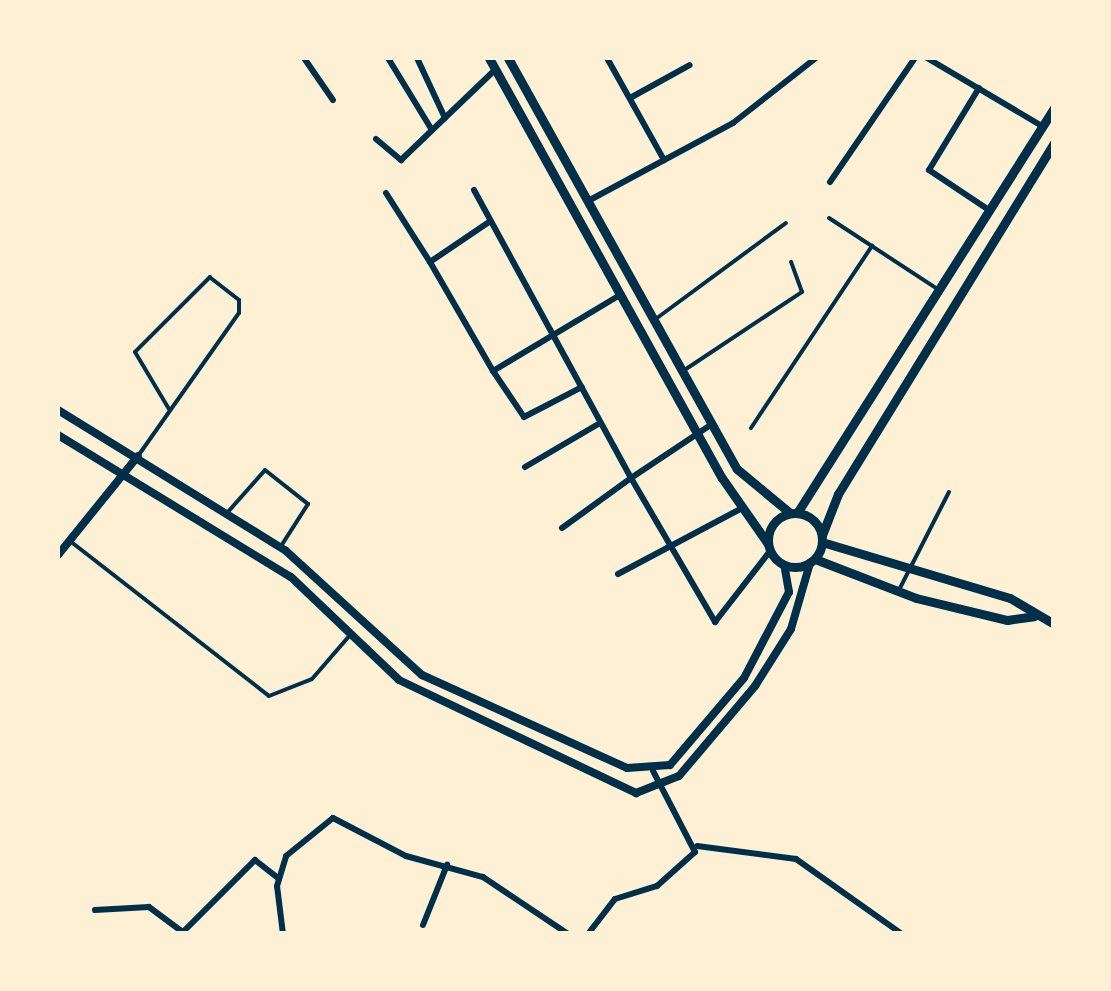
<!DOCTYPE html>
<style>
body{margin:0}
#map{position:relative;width:1111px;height:991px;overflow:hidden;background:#fdf0d5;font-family:"Open Sans",sans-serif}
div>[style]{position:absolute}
.service>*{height:4px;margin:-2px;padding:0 2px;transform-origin:2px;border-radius:2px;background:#003049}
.minor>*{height:6px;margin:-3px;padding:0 3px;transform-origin:3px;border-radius:3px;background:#003049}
.tertiary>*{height:8px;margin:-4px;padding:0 4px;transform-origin:4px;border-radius:4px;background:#003049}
.secondary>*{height:9px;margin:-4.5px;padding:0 4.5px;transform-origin:4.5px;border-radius:4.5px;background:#003049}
.secondary>.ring{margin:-4.5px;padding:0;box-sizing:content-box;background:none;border:9px solid #003049;border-radius:50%}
span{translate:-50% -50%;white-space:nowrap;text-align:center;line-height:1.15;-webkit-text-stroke:9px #fdf0d5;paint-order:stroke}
.frame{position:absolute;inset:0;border:60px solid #fdf0d5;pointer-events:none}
</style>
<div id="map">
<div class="service">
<i style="left:829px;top:218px;width:128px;rotate:33.2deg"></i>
<i style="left:657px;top:318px;width:160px;rotate:-36.4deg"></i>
<i style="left:683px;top:371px;width:143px;rotate:-33.6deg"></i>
<i style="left:802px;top:292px;width:32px;rotate:-110deg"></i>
<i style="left:751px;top:428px;width:219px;rotate:-56.4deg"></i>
<i style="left:138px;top:456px;width:175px;rotate:-54.8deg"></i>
<i style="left:239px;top:313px;width:13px;rotate:-90deg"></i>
<i style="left:239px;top:300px;width:37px;rotate:-142deg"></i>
<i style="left:210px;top:277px;width:106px;rotate:135deg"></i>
<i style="left:135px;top:352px;width:66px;rotate:59.2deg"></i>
<i style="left:227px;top:513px;width:57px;rotate:-48.5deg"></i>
<i style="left:265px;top:470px;width:55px;rotate:38.3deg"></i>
<i style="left:308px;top:504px;width:50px;rotate:122.7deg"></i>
<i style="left:1054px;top:514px;width:72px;rotate:90deg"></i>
<i style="left:70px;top:541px;width:252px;rotate:37.9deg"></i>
<i style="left:269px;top:696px;width:46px;rotate:-21.6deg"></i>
<i style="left:312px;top:679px;width:60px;rotate:-49.1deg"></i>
<i style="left:899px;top:590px;width:110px;rotate:-63deg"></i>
</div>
<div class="minor">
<i style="left:304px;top:58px;width:51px;rotate:55.4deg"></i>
<i style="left:388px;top:58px;width:84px;rotate:58.6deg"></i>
<i style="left:417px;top:58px;width:66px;rotate:65deg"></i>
<i style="left:607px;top:58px;width:117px;rotate:60.8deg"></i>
<i style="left:927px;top:58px;width:134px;rotate:30.6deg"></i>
<i style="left:979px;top:88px;width:96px;rotate:121.4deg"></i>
<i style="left:929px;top:170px;width:72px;rotate:33.7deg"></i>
<i style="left:630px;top:98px;width:68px;rotate:-28.8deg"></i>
<i style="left:376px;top:139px;width:33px;rotate:40deg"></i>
<i style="left:401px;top:160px;width:130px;rotate:-43.8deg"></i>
<i style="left:830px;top:182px;width:150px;rotate:-55.6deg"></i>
<i style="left:474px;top:190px;width:328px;rotate:61.4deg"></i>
<i style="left:631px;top:478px;width:97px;rotate:-33.7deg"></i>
<i style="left:386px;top:193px;width:82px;rotate:57.5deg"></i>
<i style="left:588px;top:201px;width:165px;rotate:-28.3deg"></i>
<i style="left:733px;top:123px;width:105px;rotate:-38.1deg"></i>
<i style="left:489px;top:222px;width:71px;rotate:145.9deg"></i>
<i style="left:430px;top:262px;width:126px;rotate:60deg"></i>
<i style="left:493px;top:371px;width:148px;rotate:-30.9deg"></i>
<i style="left:493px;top:371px;width:55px;rotate:56deg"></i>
<i style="left:524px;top:417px;width:65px;rotate:-27.3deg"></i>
<i style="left:525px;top:467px;width:87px;rotate:-30.4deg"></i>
<i style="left:562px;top:528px;width:85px;rotate:-35.9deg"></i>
<i style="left:631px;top:478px;width:167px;rotate:59.7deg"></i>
<i style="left:715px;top:622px;width:90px;rotate:-52.2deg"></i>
<i style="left:618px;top:574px;width:140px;rotate:-28deg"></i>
<i style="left:697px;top:846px;width:100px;rotate:7.5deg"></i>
<i style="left:796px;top:859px;width:130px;rotate:35.3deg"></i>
<i style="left:95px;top:910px;width:54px;rotate:-3.2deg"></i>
<i style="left:149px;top:907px;width:44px;rotate:36.6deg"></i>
<i style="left:423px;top:925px;width:65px;rotate:-68.2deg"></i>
<i style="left:183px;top:932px;width:102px;rotate:-45deg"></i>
<i style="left:255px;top:860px;width:29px;rotate:38deg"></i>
<i style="left:283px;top:934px;width:48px;rotate:-97.1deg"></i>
<i style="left:277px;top:886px;width:31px;rotate:-73deg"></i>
<i style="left:286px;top:856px;width:60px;rotate:-39deg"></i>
<i style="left:333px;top:818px;width:82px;rotate:27.5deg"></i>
<i style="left:406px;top:856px;width:80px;rotate:15.3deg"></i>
<i style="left:483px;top:877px;width:102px;rotate:33.8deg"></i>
<i style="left:588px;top:934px;width:44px;rotate:-52.4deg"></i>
<i style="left:615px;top:899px;width:44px;rotate:-17.2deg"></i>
<i style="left:657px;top:886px;width:51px;rotate:-41.8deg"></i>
<i style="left:695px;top:852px;width:91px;rotate:-117.4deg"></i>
</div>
<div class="tertiary">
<i style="left:58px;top:410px;width:268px;rotate:31.7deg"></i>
<i style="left:286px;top:551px;width:184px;rotate:42.4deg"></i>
<i style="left:422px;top:675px;width:225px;rotate:24.4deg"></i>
<i style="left:627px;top:768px;width:43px;rotate:-4deg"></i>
<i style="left:670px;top:765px;width:114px;rotate:-49.6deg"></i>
<i style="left:744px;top:678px;width:97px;rotate:-62.4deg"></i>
<i style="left:789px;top:592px;width:27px;rotate:-100deg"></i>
<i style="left:58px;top:435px;width:273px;rotate:31.4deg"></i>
<i style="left:291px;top:577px;width:149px;rotate:43.6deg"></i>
<i style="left:399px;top:680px;width:263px;rotate:25.5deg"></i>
<i style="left:636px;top:793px;width:46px;rotate:-21.6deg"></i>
<i style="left:679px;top:776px;width:118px;rotate:-49.8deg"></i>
<i style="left:755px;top:686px;width:67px;rotate:-57.7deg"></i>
<i style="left:791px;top:629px;width:69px;rotate:-73.9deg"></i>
<i style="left:58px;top:555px;width:127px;rotate:-51.1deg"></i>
</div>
<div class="secondary">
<i style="left:489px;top:58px;width:480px;rotate:61deg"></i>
<i style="left:722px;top:478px;width:80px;rotate:55.1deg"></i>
<i style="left:508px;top:58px;width:470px;rotate:60.9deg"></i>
<i style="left:737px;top:469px;width:69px;rotate:39.7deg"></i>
<i class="ring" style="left:768px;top:513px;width:45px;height:45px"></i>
<i style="left:797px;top:513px;width:480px;rotate:-57.6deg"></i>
<i style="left:822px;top:535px;width:44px;rotate:-68.7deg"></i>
<i style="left:838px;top:494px;width:412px;rotate:-58.4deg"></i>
<i style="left:822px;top:542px;width:196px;rotate:16.6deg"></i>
<i style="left:1010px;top:598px;width:51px;rotate:30.6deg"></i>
<i style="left:815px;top:559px;width:108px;rotate:21.1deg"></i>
<i style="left:916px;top:598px;width:94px;rotate:13.6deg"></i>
<i style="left:1007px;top:620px;width:27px;rotate:-8deg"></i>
</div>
<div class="frame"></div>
</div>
